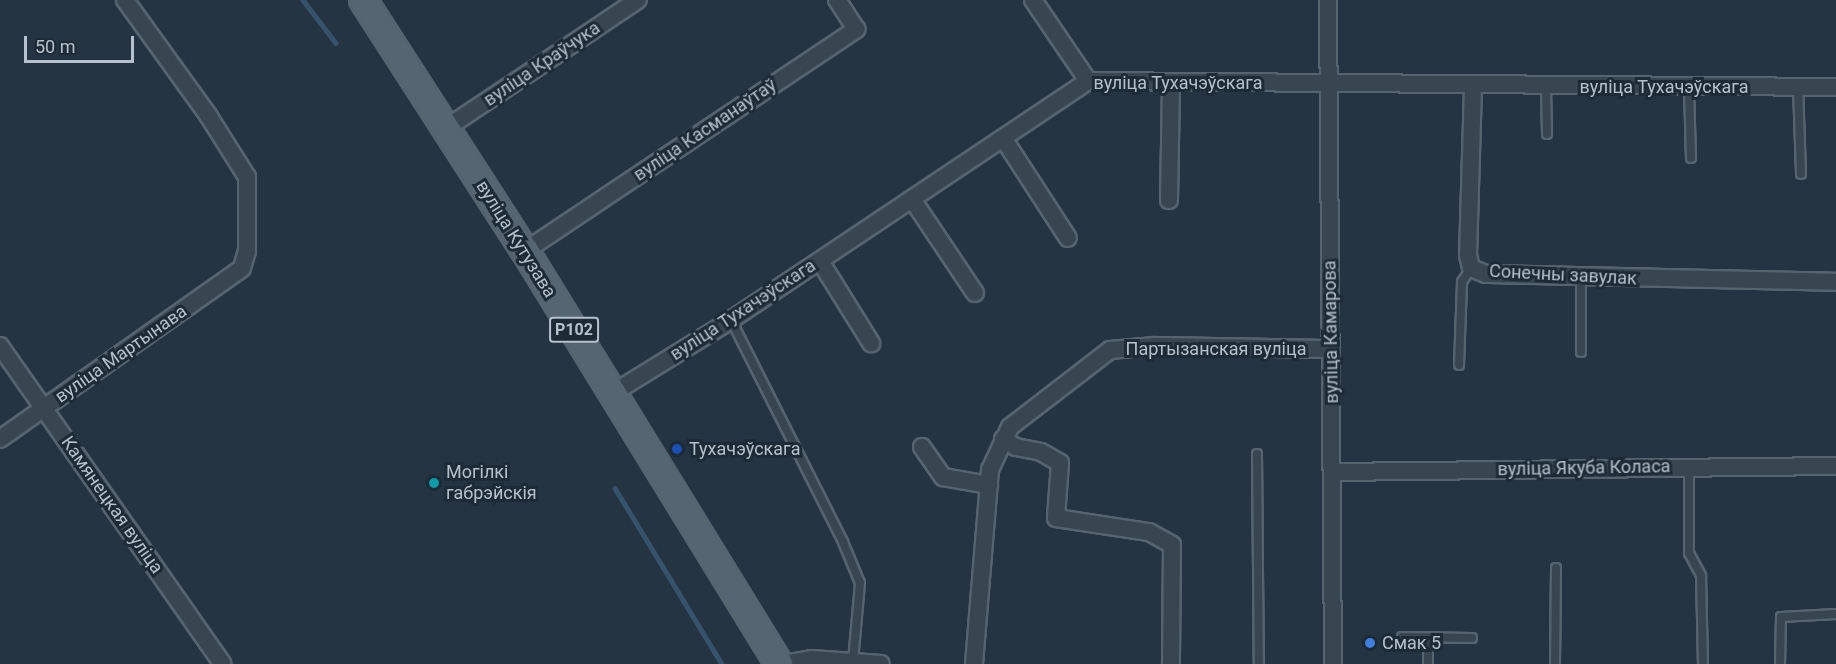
<!DOCTYPE html>
<meta charset="utf-8">
<style>
body{margin:0}
#map{position:relative;width:1836px;height:664px;overflow:hidden;background:#243443;font-family:Roboto,sans-serif}
div>[style]{position:absolute}
.stream>*{height:4.5px;margin:-2.25px;padding:0 2.25px;transform-origin:2.25px;border-radius:2.25px;background:#37526b}
.roads{filter:drop-shadow(2px 0 #56646f) drop-shadow(-2px 0 #56646f) drop-shadow(0 2px #56646f) drop-shadow(0 -2px #56646f)}
.service>*{height:8px;margin:-4px;padding:0 4px;transform-origin:4px;border-radius:4px;background:#384652}
.minor>*{height:16px;margin:-8px;padding:0 8px;transform-origin:8px;border-radius:8px;background:#384652}
.primary>*{height:26px;margin:-13px;padding:0 13px;transform-origin:13px;border-radius:13px;background:#566572}
.dots>*{width:16px;height:16px;translate:-50% -50%;box-sizing:border-box;border:3px solid #1d2b37;border-radius:50%}
span{translate:-50% -50%;white-space:nowrap;text-align:center;line-height:1.15;-webkit-text-stroke:6px #1d2b37;paint-order:stroke}
.shield-label span{padding:2px 4px;background:#1d2b37;border:2px solid;border-radius:4px;-webkit-text-stroke-width:0}
.shield-label{font-size:16px;color:#b5c1cc;font-weight:700}
.street-label{font-size:18px;color:#b5c1cc}
.poi-label{font-size:18px;color:#b5c1cc}
.left{translate:0 -50%;text-align:left}
.scale{position:absolute;left:24px;top:36px;width:110px;height:27px;box-sizing:border-box;border:3px solid #b5c1cc;border-top:0;padding-left:8px;font-size:18px;line-height:21px;white-space:nowrap;color:#b5c1cc;-webkit-text-stroke:4px #1d2b37;paint-order:stroke}
</style>
<div id="map">
<div class="stream">
<i style="left:303px;top:0;width:54px;rotate:52.5deg"></i>
<i style="left:615px;top:488px;width:206px;rotate:58.7deg"></i>
</div>
<div class="roads">
<div class="service">
<i style="left:1546px;top:87px;width:47px;rotate:88.8deg"></i>
<i style="left:1689px;top:87px;width:71px;rotate:88.4deg"></i>
<i style="left:1798px;top:87px;width:87px;rotate:88deg"></i>
<i style="left:731px;top:320px;width:249px;rotate:63.2deg"></i>
<i style="left:843px;top:542px;width:44px;rotate:67.5deg"></i>
<i style="left:860px;top:583px;width:79px;rotate:95.1deg"></i>
<i style="left:1581px;top:352px;width:75px;rotate:-90deg"></i>
<i style="left:1459px;top:365px;width:83px;rotate:-87.9deg"></i>
<i style="left:1462px;top:282px;width:17px;rotate:-57deg"></i>
<i style="left:1257px;top:454px;width:210px;rotate:89.5deg"></i>
<i style="left:1689px;top:466px;width:87px;rotate:90deg"></i>
<i style="left:1689px;top:553px;width:26px;rotate:62deg"></i>
<i style="left:1701px;top:576px;width:88px;rotate:88.7deg"></i>
<i style="left:1402px;top:637px;width:70px;rotate:0.8deg"></i>
<i style="left:1428px;top:638px;width:26px;rotate:90deg"></i>
<i style="left:1555px;top:664px;width:96px;rotate:-89.4deg"></i>
<i style="left:1780px;top:664px;width:47px;rotate:-88.8deg"></i>
<i style="left:1781px;top:617px;width:55px;rotate:-3.1deg"></i>
</div>
<div class="minor">
<i style="left:1033px;top:0;width:98px;rotate:55.8deg"></i>
<i style="left:1328px;top:0;width:664px;rotate:89.57deg"></i>
<i style="left:1473px;top:87px;width:168px;rotate:91.7deg"></i>
<i style="left:1468px;top:255px;width:13px;rotate:77deg"></i>
<i style="left:1471px;top:268px;width:16px;rotate:22deg"></i>
<i style="left:1486px;top:274px;width:350px;rotate:1.3deg"></i>
<i style="left:445px;top:129px;width:232px;rotate:-33.8deg"></i>
<i style="left:1003px;top:138px;width:119px;rotate:57deg"></i>
<i style="left:912px;top:199px;width:113px;rotate:56.2deg"></i>
<i style="left:1169px;top:200px;width:118px;rotate:-89deg"></i>
<i style="left:525px;top:251px;width:399px;rotate:-33.8deg"></i>
<i style="left:856px;top:29px;width:35px;rotate:-123deg"></i>
<i style="left:820px;top:261px;width:97px;rotate:58.1deg"></i>
<i style="left:0;top:346px;width:388px;rotate:55deg"></i>
<i style="left:613px;top:393px;width:139px;rotate:-31.7deg"></i>
<i style="left:731px;top:320px;width:430px;rotate:-33.8deg"></i>
<i style="left:1088px;top:81px;width:748px;rotate:0.46deg"></i>
<i style="left:0;top:439px;width:296px;rotate:-35.2deg"></i>
<i style="left:242px;top:268px;width:18px;rotate:-74deg"></i>
<i style="left:247px;top:251px;width:74px;rotate:-90deg"></i>
<i style="left:247px;top:177px;width:73px;rotate:-122.2deg"></i>
<i style="left:208px;top:115px;width:142px;rotate:-125.8deg"></i>
<i style="left:1003px;top:439px;width:15px;rotate:32deg"></i>
<i style="left:1016px;top:447px;width:25px;rotate:11deg"></i>
<i style="left:1041px;top:452px;width:22px;rotate:30deg"></i>
<i style="left:1060px;top:463px;width:55px;rotate:94.2deg"></i>
<i style="left:1056px;top:518px;width:94px;rotate:8.6deg"></i>
<i style="left:1149px;top:532px;width:26px;rotate:29deg"></i>
<i style="left:1172px;top:545px;width:119px;rotate:90.5deg"></i>
<i style="left:922px;top:447px;width:37px;rotate:55deg"></i>
<i style="left:943px;top:477px;width:47px;rotate:9.9deg"></i>
<i style="left:1332px;top:472px;width:504px;rotate:-0.68deg"></i>
<i style="left:784px;top:664px;width:28px;rotate:-10deg"></i>
<i style="left:812px;top:659px;width:69px;rotate:4.1deg"></i>
<i style="left:974px;top:664px;width:195px;rotate:-85.3deg"></i>
<i style="left:990px;top:470px;width:47px;rotate:-65.1deg"></i>
<i style="left:1010px;top:427px;width:126px;rotate:-37.6deg"></i>
<i style="left:1110px;top:350px;width:45px;rotate:-5.1deg"></i>
<i style="left:1155px;top:346px;width:176px;rotate:1deg"></i>
</div>
<div class="primary">
<i style="left:363px;top:0;width:299px;rotate:57.2deg"></i>
<i style="left:525px;top:251px;width:485px;rotate:58.4deg"></i>
</div>
</div>
<div class="dots">
<i style="left:677px;top:449px;background:#1a4fb4"></i>
<i style="left:434px;top:483px;background:#0f9aa8"></i>
<i style="left:1370px;top:643px;background:#3f7fe0"></i>
</div>
<div class="shield-label">
<span style="left:574px;top:330px">Р102</span>
</div>
<div class="street-label">
<span style="left:542px;top:64px;rotate:-34deg">вуліца Краўчука</span>
<span style="left:1178px;top:83px">вуліца Тухачэўскага</span>
<span style="left:1664px;top:87px">вуліца Тухачэўскага</span>
<span style="left:705px;top:130px;rotate:-34deg">вуліца Касманаўтаў</span>
<span style="left:516px;top:239px;rotate:58deg">вуліца Кутузава</span>
<span style="left:1563px;top:275px;rotate:3deg">Сонечны завулак</span>
<span style="left:743px;top:310px;rotate:-33deg">вуліца Тухачэўскага</span>
<span style="left:1331px;top:332px;rotate:-91deg">вуліца Камарова</span>
<span style="left:1216px;top:349px">Партызанская вуліца</span>
<span style="left:121px;top:354px;rotate:-35deg">вуліца Мартынава</span>
<span style="left:1584px;top:468px;rotate:-1deg">вуліца Якуба Коласа</span>
<span style="left:112px;top:505px;rotate:55deg">Камянецкая вуліца</span>
</div>
<div class="poi-label">
<span class="left" style="left:689px;top:449px">Тухачэўскага</span>
<span class="left" style="left:446px;top:483px">Могілкі<br>габрэйскія</span>
<span class="left" style="left:1382px;top:643px">Смак 5</span>
</div>
<div class="scale">50 m</div>
</div>
